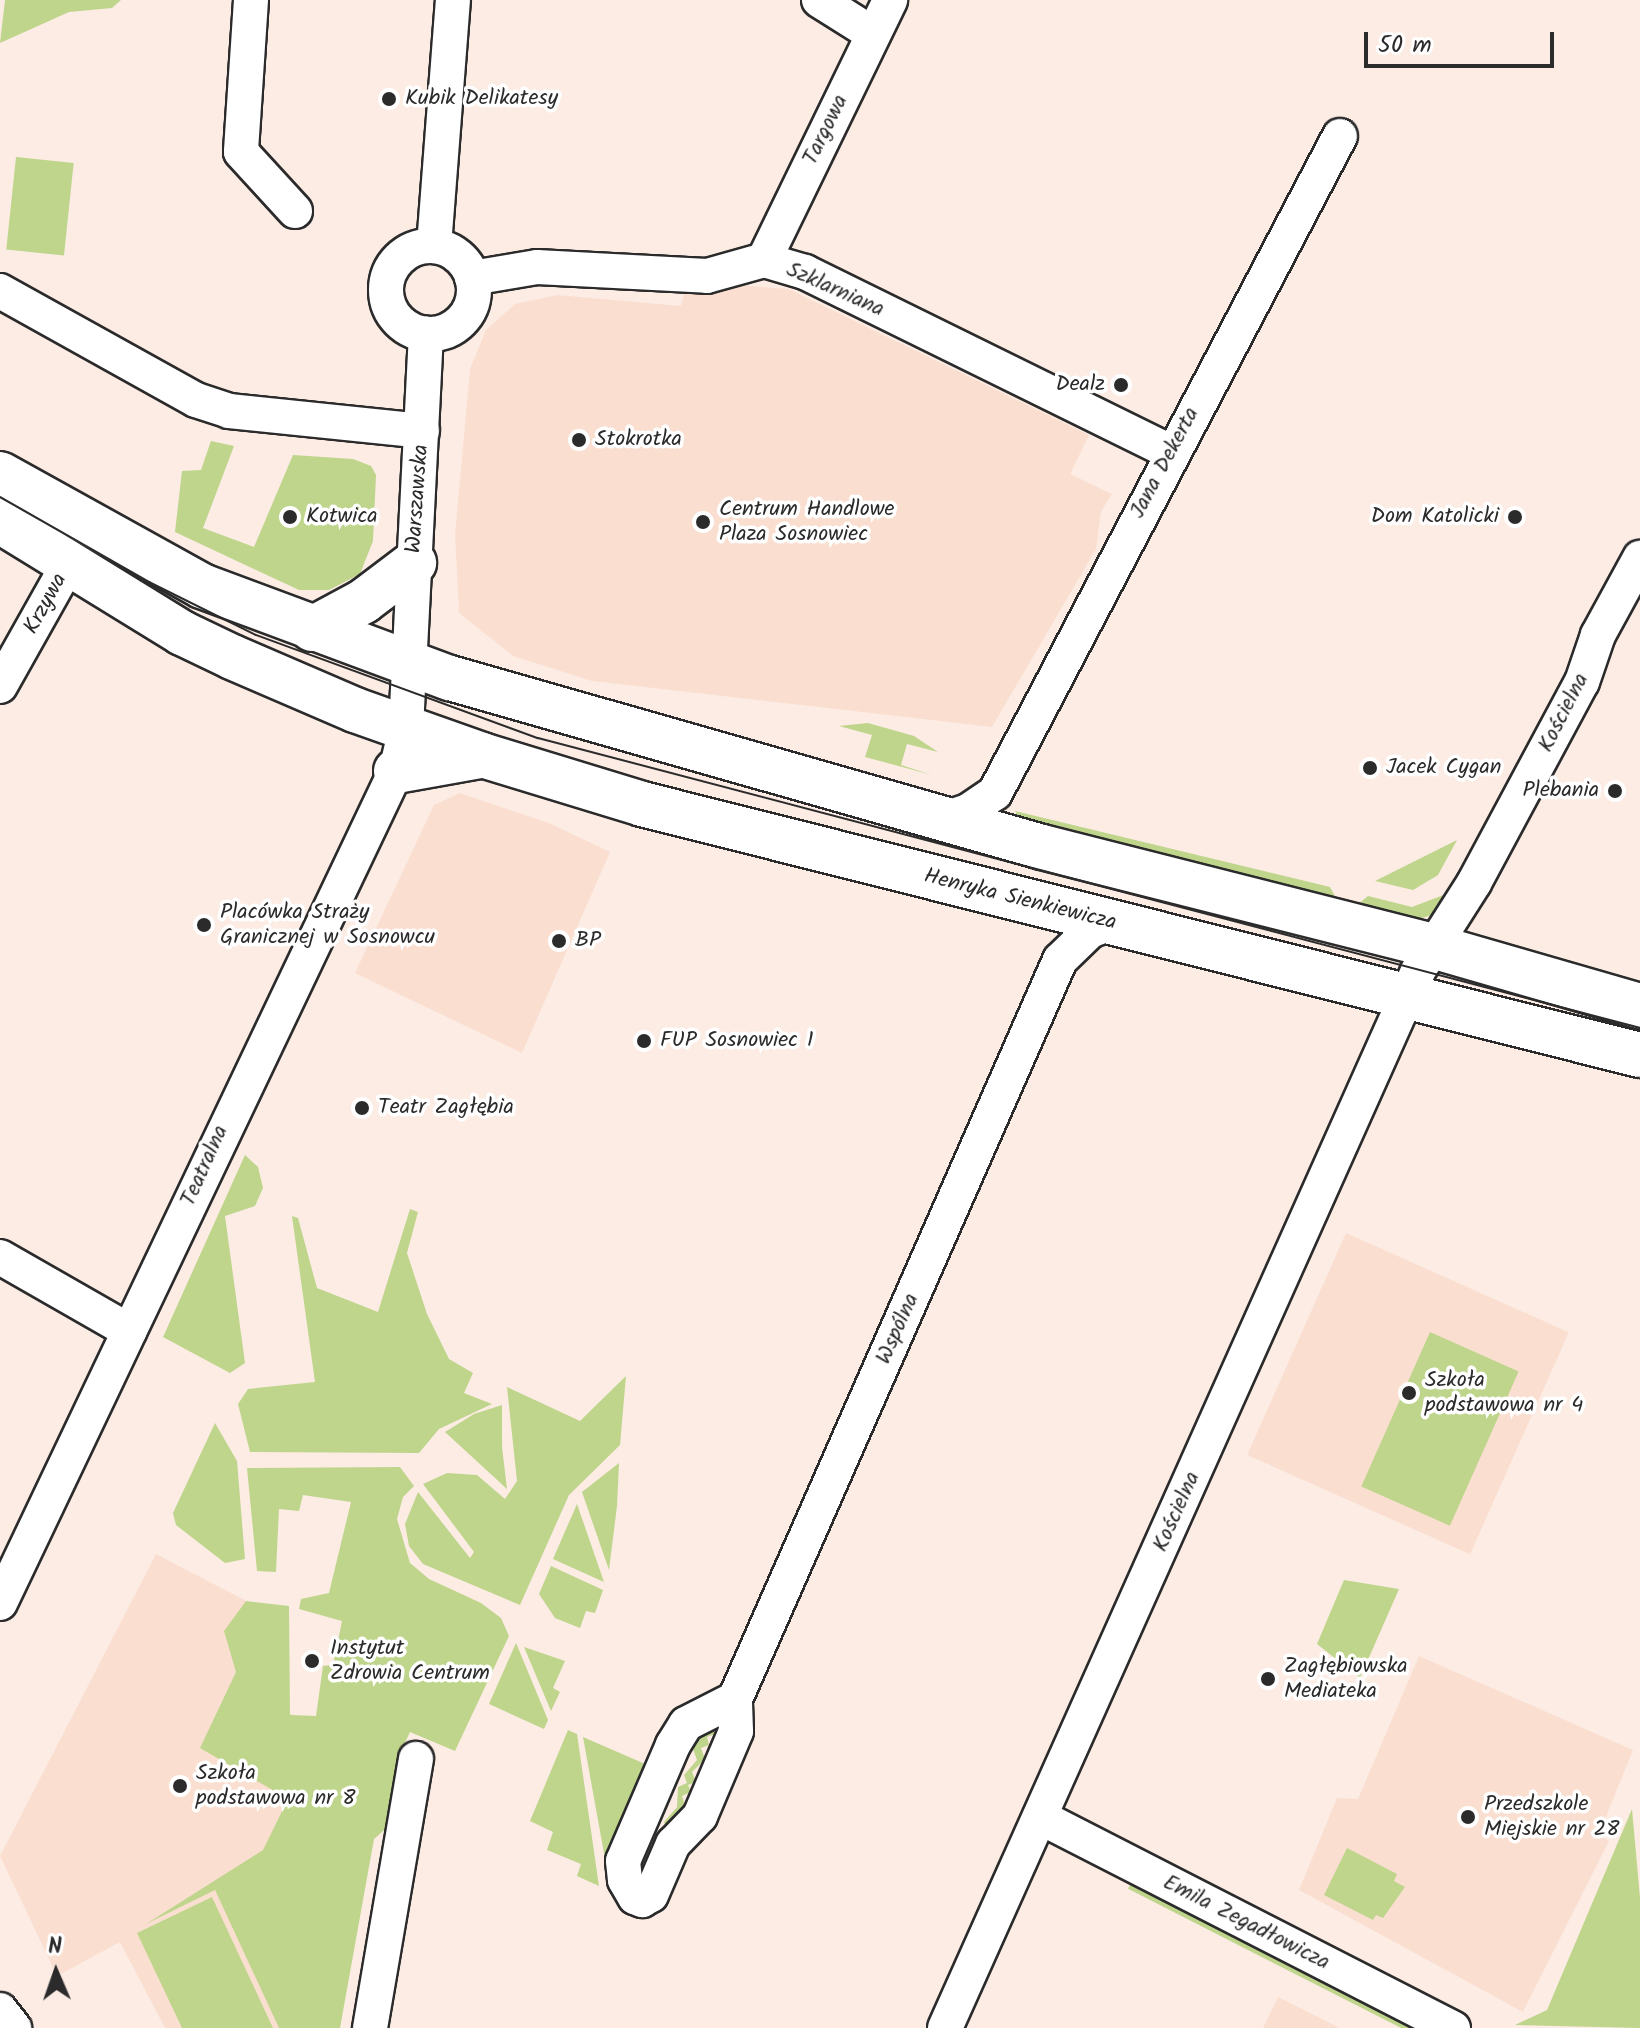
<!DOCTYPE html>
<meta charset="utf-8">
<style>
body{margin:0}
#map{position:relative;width:1640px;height:2028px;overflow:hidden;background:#fcece4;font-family:Kalam,sans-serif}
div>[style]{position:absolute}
.built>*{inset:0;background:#fadfd1;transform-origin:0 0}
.green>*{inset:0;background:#bed58b;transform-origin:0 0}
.roads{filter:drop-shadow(2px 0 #2b2b2b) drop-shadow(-2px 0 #2b2b2b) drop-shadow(0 2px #2b2b2b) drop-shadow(0 -2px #2b2b2b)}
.minor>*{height:34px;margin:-17px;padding:0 17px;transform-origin:17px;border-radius:17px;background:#fff}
.minor>.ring{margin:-17px;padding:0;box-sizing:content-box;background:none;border:34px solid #fff;border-radius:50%}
.major>*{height:44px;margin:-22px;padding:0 22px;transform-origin:22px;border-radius:22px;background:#fff}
.tram>*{height:2px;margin:-1px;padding:0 1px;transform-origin:1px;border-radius:1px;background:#2b2b2b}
.dots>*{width:22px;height:22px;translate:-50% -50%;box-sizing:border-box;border:4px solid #fff;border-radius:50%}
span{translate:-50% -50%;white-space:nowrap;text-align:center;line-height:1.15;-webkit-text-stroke:7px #fff;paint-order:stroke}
.poi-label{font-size:22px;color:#2b2b2b}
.left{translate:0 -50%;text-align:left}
.right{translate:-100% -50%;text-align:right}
.street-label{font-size:22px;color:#2b2b2b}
.north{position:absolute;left:16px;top:1932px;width:80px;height:80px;-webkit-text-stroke:6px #fff;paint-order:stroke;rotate:358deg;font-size:22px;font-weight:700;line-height:32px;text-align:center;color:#2b2b2b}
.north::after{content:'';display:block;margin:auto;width:28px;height:36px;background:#2b2b2b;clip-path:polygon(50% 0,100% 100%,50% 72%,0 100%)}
.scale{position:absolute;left:1364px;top:32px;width:190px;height:36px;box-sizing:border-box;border:4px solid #2b2b2b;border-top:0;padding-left:10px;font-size:24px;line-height:28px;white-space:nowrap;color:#2b2b2b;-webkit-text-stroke:6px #fff;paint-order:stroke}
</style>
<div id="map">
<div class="built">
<i style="clip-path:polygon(687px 281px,789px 289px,1089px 435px,1070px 474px,1112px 494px,1101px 512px,1096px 549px,992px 727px,592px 681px,513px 656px,459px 613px,455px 534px,470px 369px,486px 330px,515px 304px,557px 295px,681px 306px)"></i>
<i style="clip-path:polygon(460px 793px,551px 824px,610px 852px,522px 1053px,355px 973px,434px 805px)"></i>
<i style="left:1346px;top:1233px;width:244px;height:243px;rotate:24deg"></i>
<i style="clip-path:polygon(156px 1554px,260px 1608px,271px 1710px,342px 1725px,311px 2028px,165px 2028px,120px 1942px,57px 1976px,0 1856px)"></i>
<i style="clip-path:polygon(1419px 1656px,1633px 1750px,1599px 1834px,1609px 1841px,1523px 2012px,1299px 1890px,1337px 1798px,1358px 1799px)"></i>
<i style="clip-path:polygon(1278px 1997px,1340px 2028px,1263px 2028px)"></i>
</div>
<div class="green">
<i style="clip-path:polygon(5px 0,121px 0,112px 8px,69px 12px,0 43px)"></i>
<i style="left:16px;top:157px;width:58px;height:93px;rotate:6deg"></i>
<i style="clip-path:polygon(211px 441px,234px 446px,203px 528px,254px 547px,293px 455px,353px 459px,371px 466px,376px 475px,373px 541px,360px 574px,329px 590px,299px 590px,175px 532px,182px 471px,201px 470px)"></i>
<i style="clip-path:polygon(868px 723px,914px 736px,938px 752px,907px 744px,901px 765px,932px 775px,865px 757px,872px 735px,839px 726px)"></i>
<i style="clip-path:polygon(1015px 811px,1330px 887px,1335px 896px,1331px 906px,1019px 818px)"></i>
<i style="clip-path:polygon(1457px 840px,1438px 875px,1413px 890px,1375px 881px)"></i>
<i style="clip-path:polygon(1454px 891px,1437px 914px,1413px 920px,1357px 905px,1368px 896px,1412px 907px)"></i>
<i style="clip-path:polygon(245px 1155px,258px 1167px,263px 1188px,255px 1206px,225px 1216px,245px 1363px,230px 1373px,163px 1337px)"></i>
<i style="clip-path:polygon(410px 1209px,418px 1212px,407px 1253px,427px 1314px,449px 1359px,473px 1373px,464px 1393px,492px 1404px,439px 1429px,419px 1453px,250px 1452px,238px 1404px,248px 1389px,315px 1382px,292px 1216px,298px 1218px,317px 1288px,378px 1312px)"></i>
<i style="left:1430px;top:1332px;width:97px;height:169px;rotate:24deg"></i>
<i style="clip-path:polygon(626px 1376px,620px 1445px,569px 1495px,520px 1605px,423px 1564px,409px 1546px,405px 1524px,418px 1492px,470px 1558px,474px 1552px,423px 1484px,447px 1473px,477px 1475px,505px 1499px,517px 1481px,507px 1387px,580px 1421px)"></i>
<i style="clip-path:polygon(502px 1405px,502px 1447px,507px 1489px,445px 1432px,474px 1414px)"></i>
<i style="clip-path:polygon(215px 1423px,237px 1461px,245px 1559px,225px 1563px,176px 1525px,173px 1513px)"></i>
<i style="clip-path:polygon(619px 1463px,617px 1506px,609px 1570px,582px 1492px)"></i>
<i style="clip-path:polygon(400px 1467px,414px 1486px,403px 1497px,397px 1519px,410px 1563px,429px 1579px,481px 1603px,501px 1618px,509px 1636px,455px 1751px,410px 1732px,399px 1755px,391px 1824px,374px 1839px,340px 2028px,279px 2028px,215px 1890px,146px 1924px,263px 1850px,288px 1799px,200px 1748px,236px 1672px,224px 1631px,246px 1601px,289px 1606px,290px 1715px,316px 1716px,323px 1666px,333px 1665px,342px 1621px,299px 1609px,301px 1599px,329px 1593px,351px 1502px,303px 1495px,299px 1511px,279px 1509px,276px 1572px,257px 1571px,247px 1468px)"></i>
<i style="clip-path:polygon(577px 1504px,604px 1582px,553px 1559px)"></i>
<i style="clip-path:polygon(551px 1566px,603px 1590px,595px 1613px,586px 1611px,580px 1628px,555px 1618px,539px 1594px)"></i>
<i style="clip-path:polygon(1344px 1580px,1399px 1589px,1360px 1678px,1317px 1644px)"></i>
<i style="clip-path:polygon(516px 1643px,548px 1720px,544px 1729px,489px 1704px)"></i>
<i style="clip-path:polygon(524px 1647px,565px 1661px,553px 1688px,560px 1692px,551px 1711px)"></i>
<i style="clip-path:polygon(711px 1717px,725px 1717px,729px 1730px,726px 1736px,720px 1722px,711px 1725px,715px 1734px,707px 1737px,709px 1745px,701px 1748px,705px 1759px,692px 1772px,696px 1782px,688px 1785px,691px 1792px,682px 1796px,690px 1820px,666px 1846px,646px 1889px,639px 1890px,636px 1885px,648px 1880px,644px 1867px,651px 1864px,649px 1855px,657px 1853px,654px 1844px,662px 1841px,659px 1833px,667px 1830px,664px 1822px,677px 1807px,678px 1787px,687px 1783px,684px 1775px,697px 1760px,688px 1735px)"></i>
<i style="clip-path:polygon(568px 1730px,577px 1734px,599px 1886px,577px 1876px,581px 1864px,547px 1850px,553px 1832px,530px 1821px)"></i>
<i style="clip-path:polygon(583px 1737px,652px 1767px,607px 1870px)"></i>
<i style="clip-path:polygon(1632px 1809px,1640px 1898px,1640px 2028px,1515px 2025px,1547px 2010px)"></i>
<i style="clip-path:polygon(1347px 1848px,1397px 1874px,1394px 1881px,1405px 1887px,1383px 1918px,1376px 1915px,1373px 1920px,1324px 1895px)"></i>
<i style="left:1133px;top:1879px;width:324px;height:11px;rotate:27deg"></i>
<i style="clip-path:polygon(212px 1897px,273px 2028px,182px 2028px,137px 1933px)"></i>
</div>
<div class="roads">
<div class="minor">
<i style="left:251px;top:0;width:152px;rotate:93.8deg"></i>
<i style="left:241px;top:152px;width:80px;rotate:47.5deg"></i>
<i style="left:819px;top:0;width:64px;rotate:32.2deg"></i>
<i class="ring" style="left:386px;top:246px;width:54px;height:54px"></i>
<i style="left:434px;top:246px;width:247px;rotate:-85.6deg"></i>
<i style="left:764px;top:260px;width:289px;rotate:-64.1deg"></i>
<i style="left:472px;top:278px;width:66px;rotate:-9.6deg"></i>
<i style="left:537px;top:267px;width:170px;rotate:3deg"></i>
<i style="left:707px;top:276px;width:59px;rotate:-15.7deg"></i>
<i style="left:764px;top:260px;width:43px;rotate:16.3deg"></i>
<i style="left:805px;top:272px;width:408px;rotate:26.2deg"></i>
<i style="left:0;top:291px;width:224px;rotate:29.1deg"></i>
<i style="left:196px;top:400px;width:35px;rotate:18deg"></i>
<i style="left:229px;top:411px;width:194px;rotate:5.9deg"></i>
<i style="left:0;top:686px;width:141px;rotate:-60.7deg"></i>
<i style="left:944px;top:819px;width:25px;rotate:-18deg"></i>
<i style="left:968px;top:811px;width:32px;rotate:-34deg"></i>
<i style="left:995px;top:793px;width:742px;rotate:-62.3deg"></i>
<i style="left:0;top:1257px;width:149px;rotate:29.8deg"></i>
<i style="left:0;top:1603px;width:921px;rotate:-64.55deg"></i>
<i style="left:396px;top:771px;width:44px;rotate:-76.9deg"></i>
<i style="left:406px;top:728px;width:395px;rotate:-87.1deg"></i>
<i style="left:735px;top:1699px;width:55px;rotate:153deg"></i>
<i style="left:686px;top:1724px;width:25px;rotate:122deg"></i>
<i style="left:673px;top:1745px;width:126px;rotate:113.3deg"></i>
<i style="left:623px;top:1861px;width:19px;rotate:84deg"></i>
<i style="left:625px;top:1880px;width:20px;rotate:60deg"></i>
<i style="left:635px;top:1897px;width:8px;rotate:23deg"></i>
<i style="left:642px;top:1900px;width:10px;rotate:-29deg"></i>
<i style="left:651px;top:1895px;width:56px;rotate:-66.7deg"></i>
<i style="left:673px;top:1844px;width:39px;rotate:-46deg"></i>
<i style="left:700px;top:1816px;width:92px;rotate:-67deg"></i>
<i style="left:736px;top:1731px;width:32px;rotate:-92deg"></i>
<i style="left:735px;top:1699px;width:807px;rotate:-66.26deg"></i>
<i style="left:1060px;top:960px;width:42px;rotate:-44deg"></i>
<i style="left:1090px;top:931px;width:22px;rotate:-21deg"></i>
<i style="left:1040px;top:1817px;width:464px;rotate:27.1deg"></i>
<i style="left:0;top:2010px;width:23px;rotate:52deg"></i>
<i style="left:370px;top:2028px;width:273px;rotate:-80.3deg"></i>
<i style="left:945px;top:2028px;width:1158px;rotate:-65.89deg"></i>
<i style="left:1418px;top:971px;width:104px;rotate:-57.5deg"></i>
<i style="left:1474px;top:883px;width:228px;rotate:-61.8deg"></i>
<i style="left:1582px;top:682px;width:50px;rotate:-71.2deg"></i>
<i style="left:1598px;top:635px;width:88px;rotate:-61.4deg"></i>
</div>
<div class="major">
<i style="left:0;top:474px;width:231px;rotate:29deg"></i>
<i style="left:202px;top:586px;width:265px;rotate:20.4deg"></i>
<i style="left:450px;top:678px;width:616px;rotate:15.93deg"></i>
<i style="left:1042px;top:847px;width:402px;rotate:14.2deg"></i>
<i style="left:1432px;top:946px;width:216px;rotate:16.1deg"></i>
<i style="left:0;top:521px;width:214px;rotate:31.6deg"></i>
<i style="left:182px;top:633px;width:55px;rotate:25.6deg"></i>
<i style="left:232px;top:657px;width:134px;rotate:23.3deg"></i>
<i style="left:355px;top:710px;width:135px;rotate:19.5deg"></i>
<i style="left:482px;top:755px;width:167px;rotate:17deg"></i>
<i style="left:642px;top:804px;width:1029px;rotate:14.12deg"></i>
<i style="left:312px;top:629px;width:59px;rotate:-28.3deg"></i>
<i style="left:364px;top:601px;width:63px;rotate:-37.2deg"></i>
<i style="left:396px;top:771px;width:85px;rotate:-10.1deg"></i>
</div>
</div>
<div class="tram">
<i style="left:0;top:497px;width:172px;rotate:29.7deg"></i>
<i style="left:149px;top:582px;width:119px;rotate:26.4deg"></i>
<i style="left:256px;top:635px;width:300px;rotate:20.1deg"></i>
<i style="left:538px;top:738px;width:1140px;rotate:14.74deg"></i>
</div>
<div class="dots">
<i style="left:389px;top:99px;background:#2b2b2b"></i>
<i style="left:1121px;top:385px;background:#2b2b2b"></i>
<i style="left:579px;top:440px;background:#2b2b2b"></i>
<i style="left:290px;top:517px;background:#2b2b2b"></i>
<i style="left:1515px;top:517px;background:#2b2b2b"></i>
<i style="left:703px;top:522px;background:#2b2b2b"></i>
<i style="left:1370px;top:768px;background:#2b2b2b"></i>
<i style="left:1615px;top:791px;background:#2b2b2b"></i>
<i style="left:204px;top:925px;background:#2b2b2b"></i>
<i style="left:559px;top:941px;background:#2b2b2b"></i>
<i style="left:644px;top:1041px;background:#2b2b2b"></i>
<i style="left:362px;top:1108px;background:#2b2b2b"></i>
<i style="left:1409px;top:1393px;background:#2b2b2b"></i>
<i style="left:312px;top:1661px;background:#2b2b2b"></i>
<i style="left:1268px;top:1679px;background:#2b2b2b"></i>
<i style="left:180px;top:1786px;background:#2b2b2b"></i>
<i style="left:1468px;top:1817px;background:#2b2b2b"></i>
</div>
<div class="poi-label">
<span class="left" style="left:405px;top:99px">Kubik Delikatesy</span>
<span class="right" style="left:1105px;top:385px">Dealz</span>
<span class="left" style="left:595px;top:440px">Stokrotka</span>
<span class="left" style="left:719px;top:522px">Centrum Handlowe<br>Plaza Sosnowiec</span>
<span class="left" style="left:306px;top:517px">Kotwica</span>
<span class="right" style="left:1499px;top:517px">Dom Katolicki</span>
<span class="left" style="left:1386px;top:768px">Jacek Cygan</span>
<span class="right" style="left:1599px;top:791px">Plebania</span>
<span class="left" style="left:220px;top:925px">Placówka Straży<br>Granicznej w Sosnowcu</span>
<span class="left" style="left:575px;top:941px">BP</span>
<span class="left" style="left:660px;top:1041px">FUP Sosnowiec 1</span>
<span class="left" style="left:378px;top:1108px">Teatr Zagłębia</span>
<span class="left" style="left:1425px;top:1393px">Szkoła<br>podstawowa nr 4</span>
<span class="left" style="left:330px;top:1661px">Instytut<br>Zdrowia Centrum</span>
<span class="left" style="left:1284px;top:1679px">Zagłębiowska<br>Mediateka</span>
<span class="left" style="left:196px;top:1786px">Szkoła<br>podstawowa nr 8</span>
<span class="left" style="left:1484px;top:1817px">Przedszkole<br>Miejskie nr 28</span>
</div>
<div class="street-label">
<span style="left:826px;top:130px;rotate:-64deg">Targowa</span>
<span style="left:835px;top:290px;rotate:24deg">Szklarniana</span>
<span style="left:1165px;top:463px;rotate:-62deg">Jana Dekerta</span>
<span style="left:418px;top:499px;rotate:-86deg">Warszawska</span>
<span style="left:46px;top:604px;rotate:-61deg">Krzywa</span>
<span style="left:1564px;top:713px;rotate:-63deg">Kościelna</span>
<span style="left:1020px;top:900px;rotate:14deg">Henryka Sienkiewicza</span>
<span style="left:205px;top:1166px;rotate:-66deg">Teatralna</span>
<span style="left:898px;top:1329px;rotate:-66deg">Wspólna</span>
<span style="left:1177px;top:1512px;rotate:-66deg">Kościelna</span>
<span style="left:1246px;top:1923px;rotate:27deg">Emila Zegadłowicza</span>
</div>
<div class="north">N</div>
<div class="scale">50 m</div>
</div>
